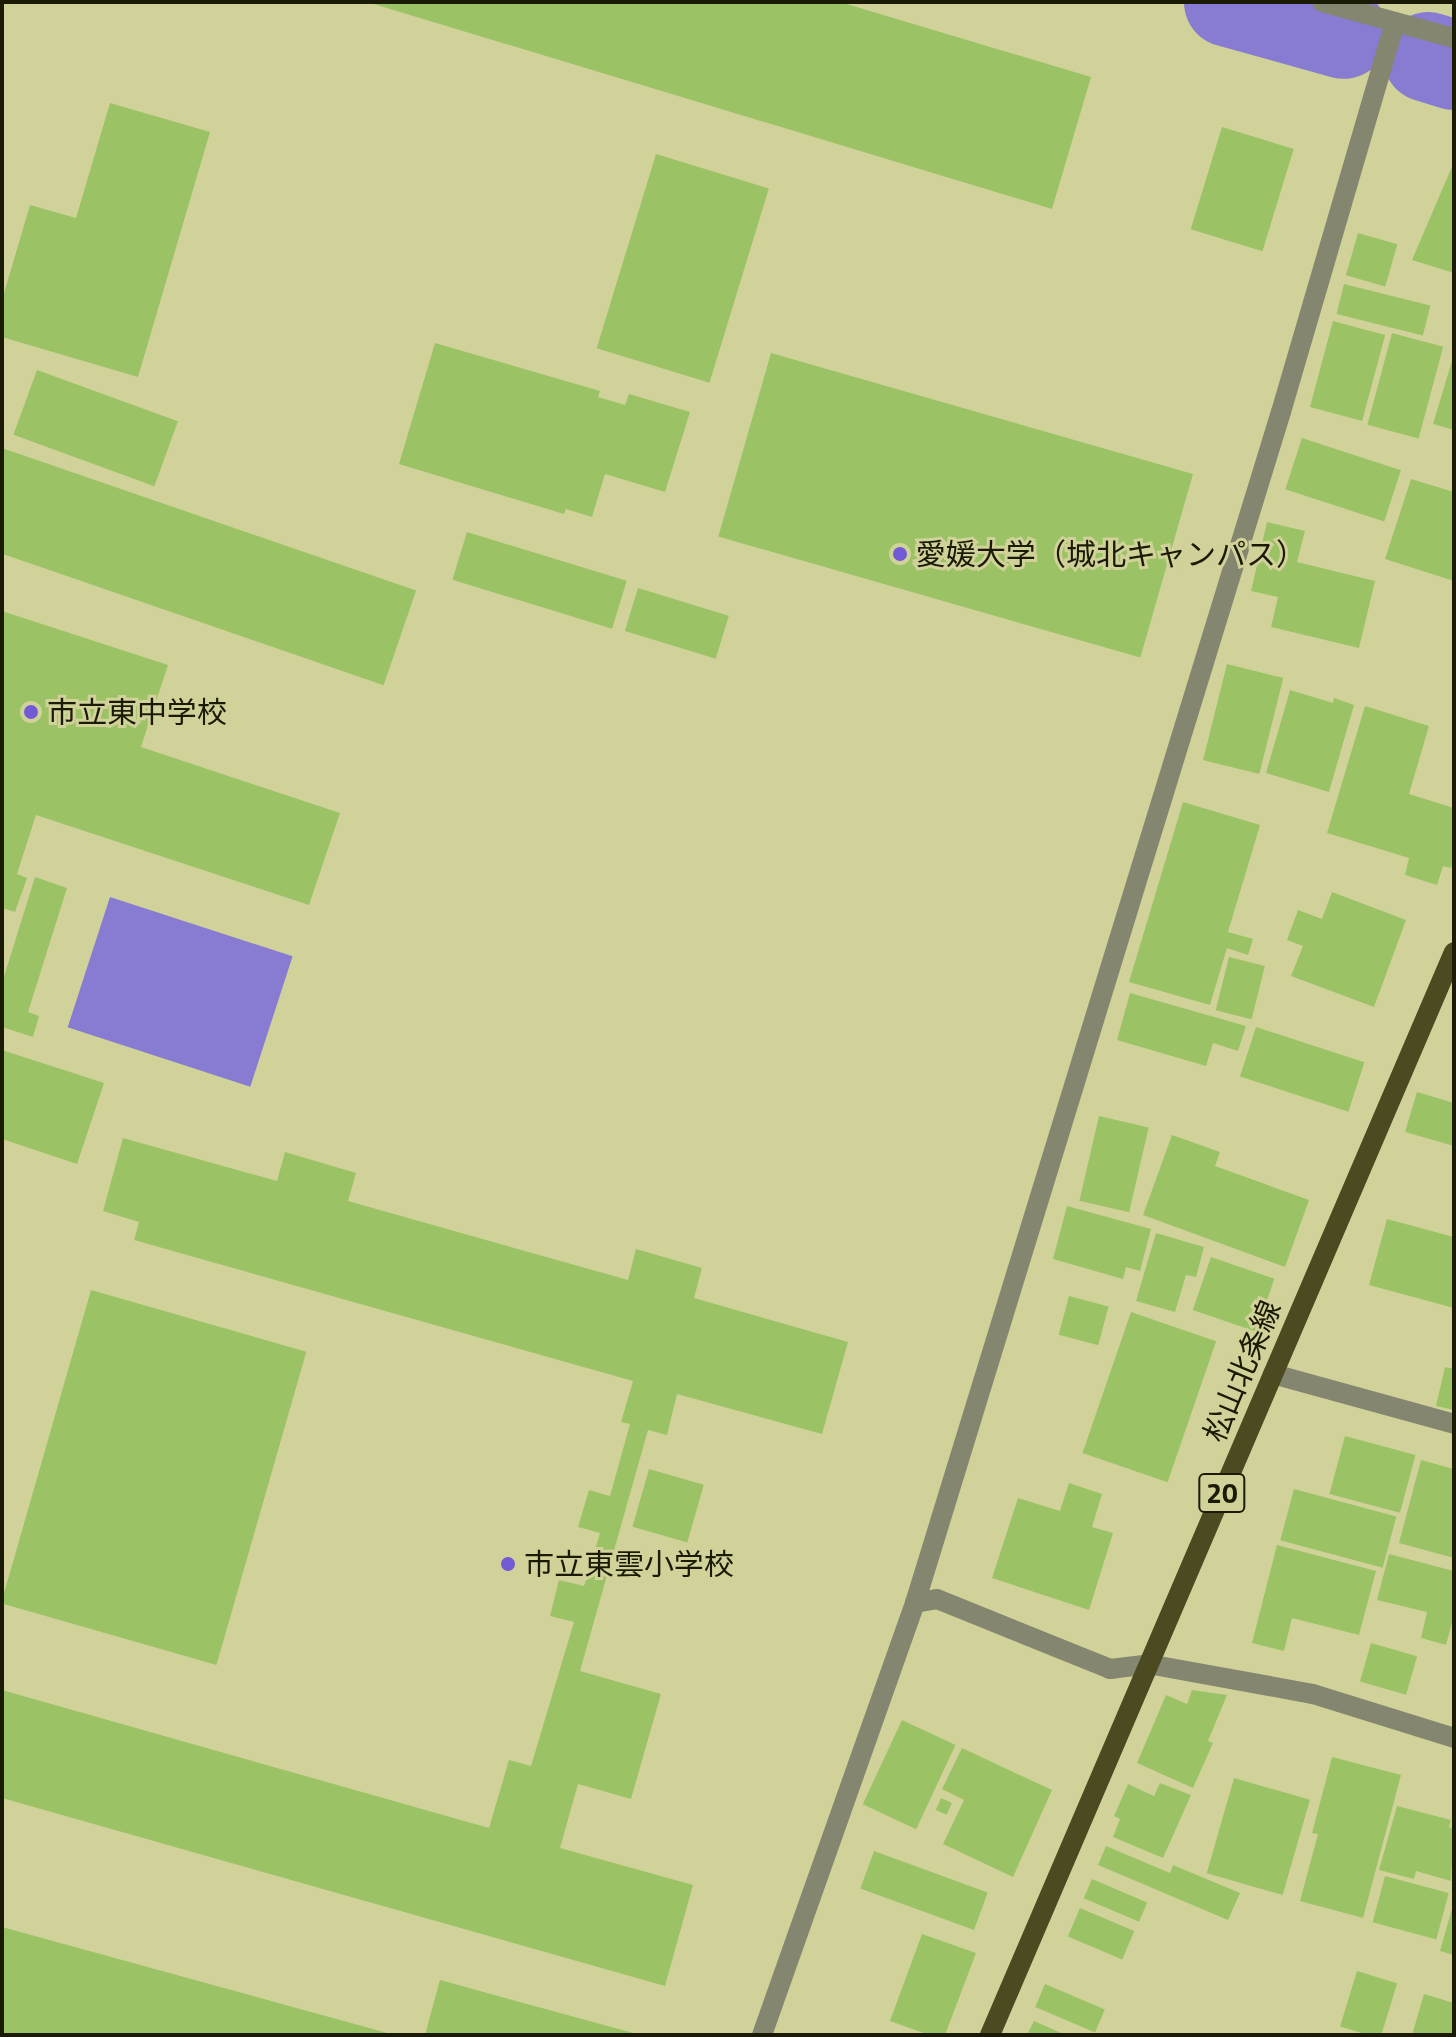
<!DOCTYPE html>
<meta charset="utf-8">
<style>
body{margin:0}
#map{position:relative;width:1456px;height:2037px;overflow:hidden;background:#d1d29a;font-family:"Titillium Web","Noto Sans JP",sans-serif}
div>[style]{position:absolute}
.water>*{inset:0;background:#877bd2;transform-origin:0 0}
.river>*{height:90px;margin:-45px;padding:0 45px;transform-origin:45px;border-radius:45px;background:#877bd2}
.building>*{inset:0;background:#9bc366;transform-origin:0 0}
.service>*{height:20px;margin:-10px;padding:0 10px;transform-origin:10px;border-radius:10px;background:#85866f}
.minor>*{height:20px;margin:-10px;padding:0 10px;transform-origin:10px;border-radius:10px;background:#85866f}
.primary>*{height:20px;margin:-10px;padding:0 10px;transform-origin:10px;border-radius:10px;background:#4b4a20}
.dots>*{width:22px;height:22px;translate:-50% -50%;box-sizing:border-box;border:4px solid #d1d29a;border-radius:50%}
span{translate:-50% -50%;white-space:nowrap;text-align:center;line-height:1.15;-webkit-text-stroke:6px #d1d29a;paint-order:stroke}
.shield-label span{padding:2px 6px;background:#d1d29a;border:2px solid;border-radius:6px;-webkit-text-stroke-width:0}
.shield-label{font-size:28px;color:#1b1a05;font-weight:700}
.poi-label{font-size:30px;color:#1b1a05}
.left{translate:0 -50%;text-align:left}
.street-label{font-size:30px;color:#1b1a05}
.frame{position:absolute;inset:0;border:4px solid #1b1a05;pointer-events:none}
</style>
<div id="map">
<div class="water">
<i style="left:110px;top:897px;width:192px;height:137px;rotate:18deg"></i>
</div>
<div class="river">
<i style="left:1229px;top:2px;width:119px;rotate:15.5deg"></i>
<i style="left:1428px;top:57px;width:27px;rotate:17deg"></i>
</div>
<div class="building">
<i style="clip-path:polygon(367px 2px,840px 2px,1091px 77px,1052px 209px)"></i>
<i style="clip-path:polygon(110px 103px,210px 132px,138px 377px,2px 337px,2px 300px,30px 205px,76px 218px)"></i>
<i style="left:1222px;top:127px;width:75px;height:107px;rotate:17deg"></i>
<i style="left:656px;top:154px;width:118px;height:203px;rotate:17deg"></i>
<i style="clip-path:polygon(1454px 162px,1454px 273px,1412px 260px)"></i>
<i style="left:1358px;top:233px;width:41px;height:44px;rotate:16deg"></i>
<i style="left:1344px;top:284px;width:89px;height:31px;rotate:14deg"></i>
<i style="left:1333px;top:321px;width:54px;height:89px;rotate:15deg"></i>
<i style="left:1392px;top:333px;width:53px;height:95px;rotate:15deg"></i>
<i style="clip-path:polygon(435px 343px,600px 391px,598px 397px,625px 405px,629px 394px,690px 412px,665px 492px,605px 474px,592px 517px,566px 509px,564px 514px,399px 464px)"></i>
<i style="left:771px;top:353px;width:439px;height:191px;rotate:16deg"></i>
<i style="clip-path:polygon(1454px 354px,1454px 430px,1433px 424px)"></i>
<i style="left:37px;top:370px;width:150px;height:69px;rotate:20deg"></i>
<i style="left:1302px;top:438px;width:104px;height:54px;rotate:18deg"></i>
<i style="left:2px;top:448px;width:438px;height:100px;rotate:19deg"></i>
<i style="clip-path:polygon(1411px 479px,1454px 492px,1454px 581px,1385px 559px)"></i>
<i style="clip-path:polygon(1267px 522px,1305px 531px,1297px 562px,1375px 581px,1359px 648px,1271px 627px,1278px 597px,1251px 591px)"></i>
<i style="left:467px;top:532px;width:167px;height:50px;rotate:17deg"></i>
<i style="left:638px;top:588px;width:95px;height:45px;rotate:17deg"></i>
<i style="clip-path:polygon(2px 611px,168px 665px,141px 747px,340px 813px,309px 905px,36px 815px,17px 874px,27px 878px,15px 912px,2px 908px)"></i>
<i style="left:1227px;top:664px;width:58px;height:99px;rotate:14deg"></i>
<i style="clip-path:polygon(1290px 690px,1333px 703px,1334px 698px,1354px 705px,1329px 792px,1266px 773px)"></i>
<i style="clip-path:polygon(1365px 706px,1429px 726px,1409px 794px,1454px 808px,1454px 859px,1451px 868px,1443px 866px,1437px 885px,1405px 875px,1409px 858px,1327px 833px)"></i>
<i style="clip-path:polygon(1183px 802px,1260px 825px,1228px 932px,1253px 939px,1248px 955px,1227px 948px,1210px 1005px,1129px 982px)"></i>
<i style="clip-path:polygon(35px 877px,67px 888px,28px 1012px,39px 1016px,33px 1037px,2px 1027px,2px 983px)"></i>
<i style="clip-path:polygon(1332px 892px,1406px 920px,1374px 1007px,1291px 976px,1303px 946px,1287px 940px,1298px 910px,1322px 919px)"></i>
<i style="left:1229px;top:957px;width:37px;height:55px;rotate:14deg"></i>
<i style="clip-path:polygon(1130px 993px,1246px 1026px,1238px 1051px,1213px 1043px,1206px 1066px,1117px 1040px)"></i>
<i style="left:1256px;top:1027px;width:114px;height:52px;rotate:18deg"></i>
<i style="clip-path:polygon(2px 1050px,104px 1083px,77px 1164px,2px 1139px)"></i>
<i style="clip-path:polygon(1417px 1092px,1454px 1103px,1454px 1146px,1405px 1132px)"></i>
<i style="left:1099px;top:1116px;width:51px;height:87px;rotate:13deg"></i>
<i style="clip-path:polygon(1172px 1135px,1220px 1152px,1215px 1166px,1309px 1200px,1285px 1267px,1143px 1215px)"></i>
<i style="clip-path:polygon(123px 1138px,277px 1181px,285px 1152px,356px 1173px,348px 1201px,628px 1280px,636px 1249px,702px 1268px,694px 1298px,848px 1342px,822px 1434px,677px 1394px,667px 1435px,648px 1430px,580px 1671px,661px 1694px,631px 1799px,578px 1784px,560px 1848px,693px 1885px,665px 1986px,2px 1798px,2px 1690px,489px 1828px,509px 1760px,531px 1766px,574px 1622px,550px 1616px,559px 1580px,584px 1586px,600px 1533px,578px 1527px,589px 1490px,610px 1496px,630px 1424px,621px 1422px,633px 1381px,134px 1240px,139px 1222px,103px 1211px)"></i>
<i style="clip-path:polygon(1067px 1206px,1151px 1229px,1140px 1271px,1126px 1267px,1123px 1279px,1053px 1259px)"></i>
<i style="clip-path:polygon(1387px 1219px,1454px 1237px,1454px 1308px,1369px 1285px)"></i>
<i style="clip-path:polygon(1156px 1233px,1204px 1247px,1196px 1277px,1186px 1275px,1175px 1312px,1136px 1301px)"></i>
<i style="left:1211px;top:1257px;width:67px;height:56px;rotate:19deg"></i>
<i style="left:91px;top:1290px;width:224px;height:326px;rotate:16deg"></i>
<i style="left:1069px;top:1296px;width:41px;height:40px;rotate:15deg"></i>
<i style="left:1131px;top:1312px;width:90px;height:149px;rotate:19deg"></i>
<i style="clip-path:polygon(1445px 1367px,1454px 1369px,1454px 1410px,1436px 1406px)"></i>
<i style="left:1345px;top:1436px;width:73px;height:60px;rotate:15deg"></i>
<i style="clip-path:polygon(1421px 1460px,1454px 1469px,1454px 1558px,1399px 1543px)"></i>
<i style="left:649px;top:1469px;width:57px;height:60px;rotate:16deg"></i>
<i style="clip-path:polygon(1069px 1483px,1102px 1494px,1092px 1527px,1113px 1533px,1089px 1610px,992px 1578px,1018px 1498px,1060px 1511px)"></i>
<i style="left:1294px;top:1489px;width:106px;height:53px;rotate:15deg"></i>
<i style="clip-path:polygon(1277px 1545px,1376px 1571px,1359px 1635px,1292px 1618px,1284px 1651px,1252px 1643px)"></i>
<i style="clip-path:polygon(1389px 1554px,1454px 1571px,1454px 1615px,1446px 1645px,1421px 1638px,1427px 1612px,1377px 1600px)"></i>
<i style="left:1371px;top:1643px;width:48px;height:40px;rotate:16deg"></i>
<i style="clip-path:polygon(1192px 1690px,1227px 1695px,1208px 1741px,1213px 1743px,1193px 1788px,1137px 1763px,1166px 1695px,1187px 1704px)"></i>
<i style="left:902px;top:1720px;width:59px;height:93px;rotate:25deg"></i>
<i style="clip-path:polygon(962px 1748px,1052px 1790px,1013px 1877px,943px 1844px,964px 1800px,942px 1789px)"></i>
<i style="clip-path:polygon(1332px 1757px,1401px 1775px,1363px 1918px,1300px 1901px,1318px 1834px,1312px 1833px)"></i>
<i style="left:1234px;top:1778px;width:79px;height:99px;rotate:16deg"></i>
<i style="clip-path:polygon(1160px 1783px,1191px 1795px,1163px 1858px,1113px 1837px,1120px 1819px,1114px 1816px,1128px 1784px,1154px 1796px)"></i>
<i style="left:941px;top:1798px;width:12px;height:13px;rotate:24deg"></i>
<i style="clip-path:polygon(1397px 1806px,1451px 1820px,1449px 1827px,1454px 1829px,1451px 1881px,1416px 1871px,1414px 1879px,1379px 1870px)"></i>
<i style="clip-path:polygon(1106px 1846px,1170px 1873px,1173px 1865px,1240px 1893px,1228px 1920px,1098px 1865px)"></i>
<i style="left:874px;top:1851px;width:121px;height:40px;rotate:20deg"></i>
<i style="left:1385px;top:1876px;width:66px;height:48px;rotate:15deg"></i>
<i style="left:1092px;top:1879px;width:60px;height:21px;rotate:23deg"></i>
<i style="clip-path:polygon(1453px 1905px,1454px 1905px,1454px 1955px,1440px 1951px)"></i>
<i style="left:1080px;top:1908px;width:59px;height:31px;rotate:23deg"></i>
<i style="clip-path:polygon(2px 1927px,391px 2034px,391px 2035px,2px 2035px)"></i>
<i style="clip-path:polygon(922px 1934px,976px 1953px,945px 2035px,929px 2035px,890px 2021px)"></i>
<i style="left:1357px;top:1971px;width:42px;height:58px;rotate:17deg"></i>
<i style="clip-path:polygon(440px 1980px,637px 2034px,636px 2035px,425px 2035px)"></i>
<i style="left:1045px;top:1984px;width:65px;height:25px;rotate:23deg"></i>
<i style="clip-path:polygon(1424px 1994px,1454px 2003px,1454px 2035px,1412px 2035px)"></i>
<i style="clip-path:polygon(1034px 2021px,1066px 2035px,1027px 2035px)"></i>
</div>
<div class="service">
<i style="left:915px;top:1603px;width:22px;rotate:-10deg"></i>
<i style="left:937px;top:1599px;width:187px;rotate:22deg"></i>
<i style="left:1110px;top:1669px;width:38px;rotate:-7deg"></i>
</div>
<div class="minor">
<i style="left:1322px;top:2px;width:137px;rotate:15.3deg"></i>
<i style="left:1273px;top:1374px;width:188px;rotate:15.4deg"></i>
<i style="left:1148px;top:1664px;width:168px;rotate:10.3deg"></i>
<i style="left:1313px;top:1694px;width:148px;rotate:17.3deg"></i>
<i style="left:762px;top:2035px;width:458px;rotate:-70.5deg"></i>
<i style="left:915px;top:1603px;width:1246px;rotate:-72.92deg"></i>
<i style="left:1281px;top:412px;width:406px;rotate:-73.7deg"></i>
</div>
<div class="primary">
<i style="left:990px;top:2035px;width:1178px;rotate:-66.81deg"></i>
</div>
<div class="dots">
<i style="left:900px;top:554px;background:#725ad4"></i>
<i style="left:31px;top:712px;background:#725ad4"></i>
<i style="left:508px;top:1564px;background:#725ad4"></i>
</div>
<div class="shield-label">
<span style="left:1222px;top:1493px">20</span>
</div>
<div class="poi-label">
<span class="left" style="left:916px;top:554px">愛媛大学（城北キャンパス）</span>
<span class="left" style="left:47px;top:712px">市立東中学校</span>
<span class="left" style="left:524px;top:1564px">市立東雲小学校</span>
</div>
<div class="street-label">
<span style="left:1242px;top:1371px;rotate:-67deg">松山北条線</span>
</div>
<div class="frame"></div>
</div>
